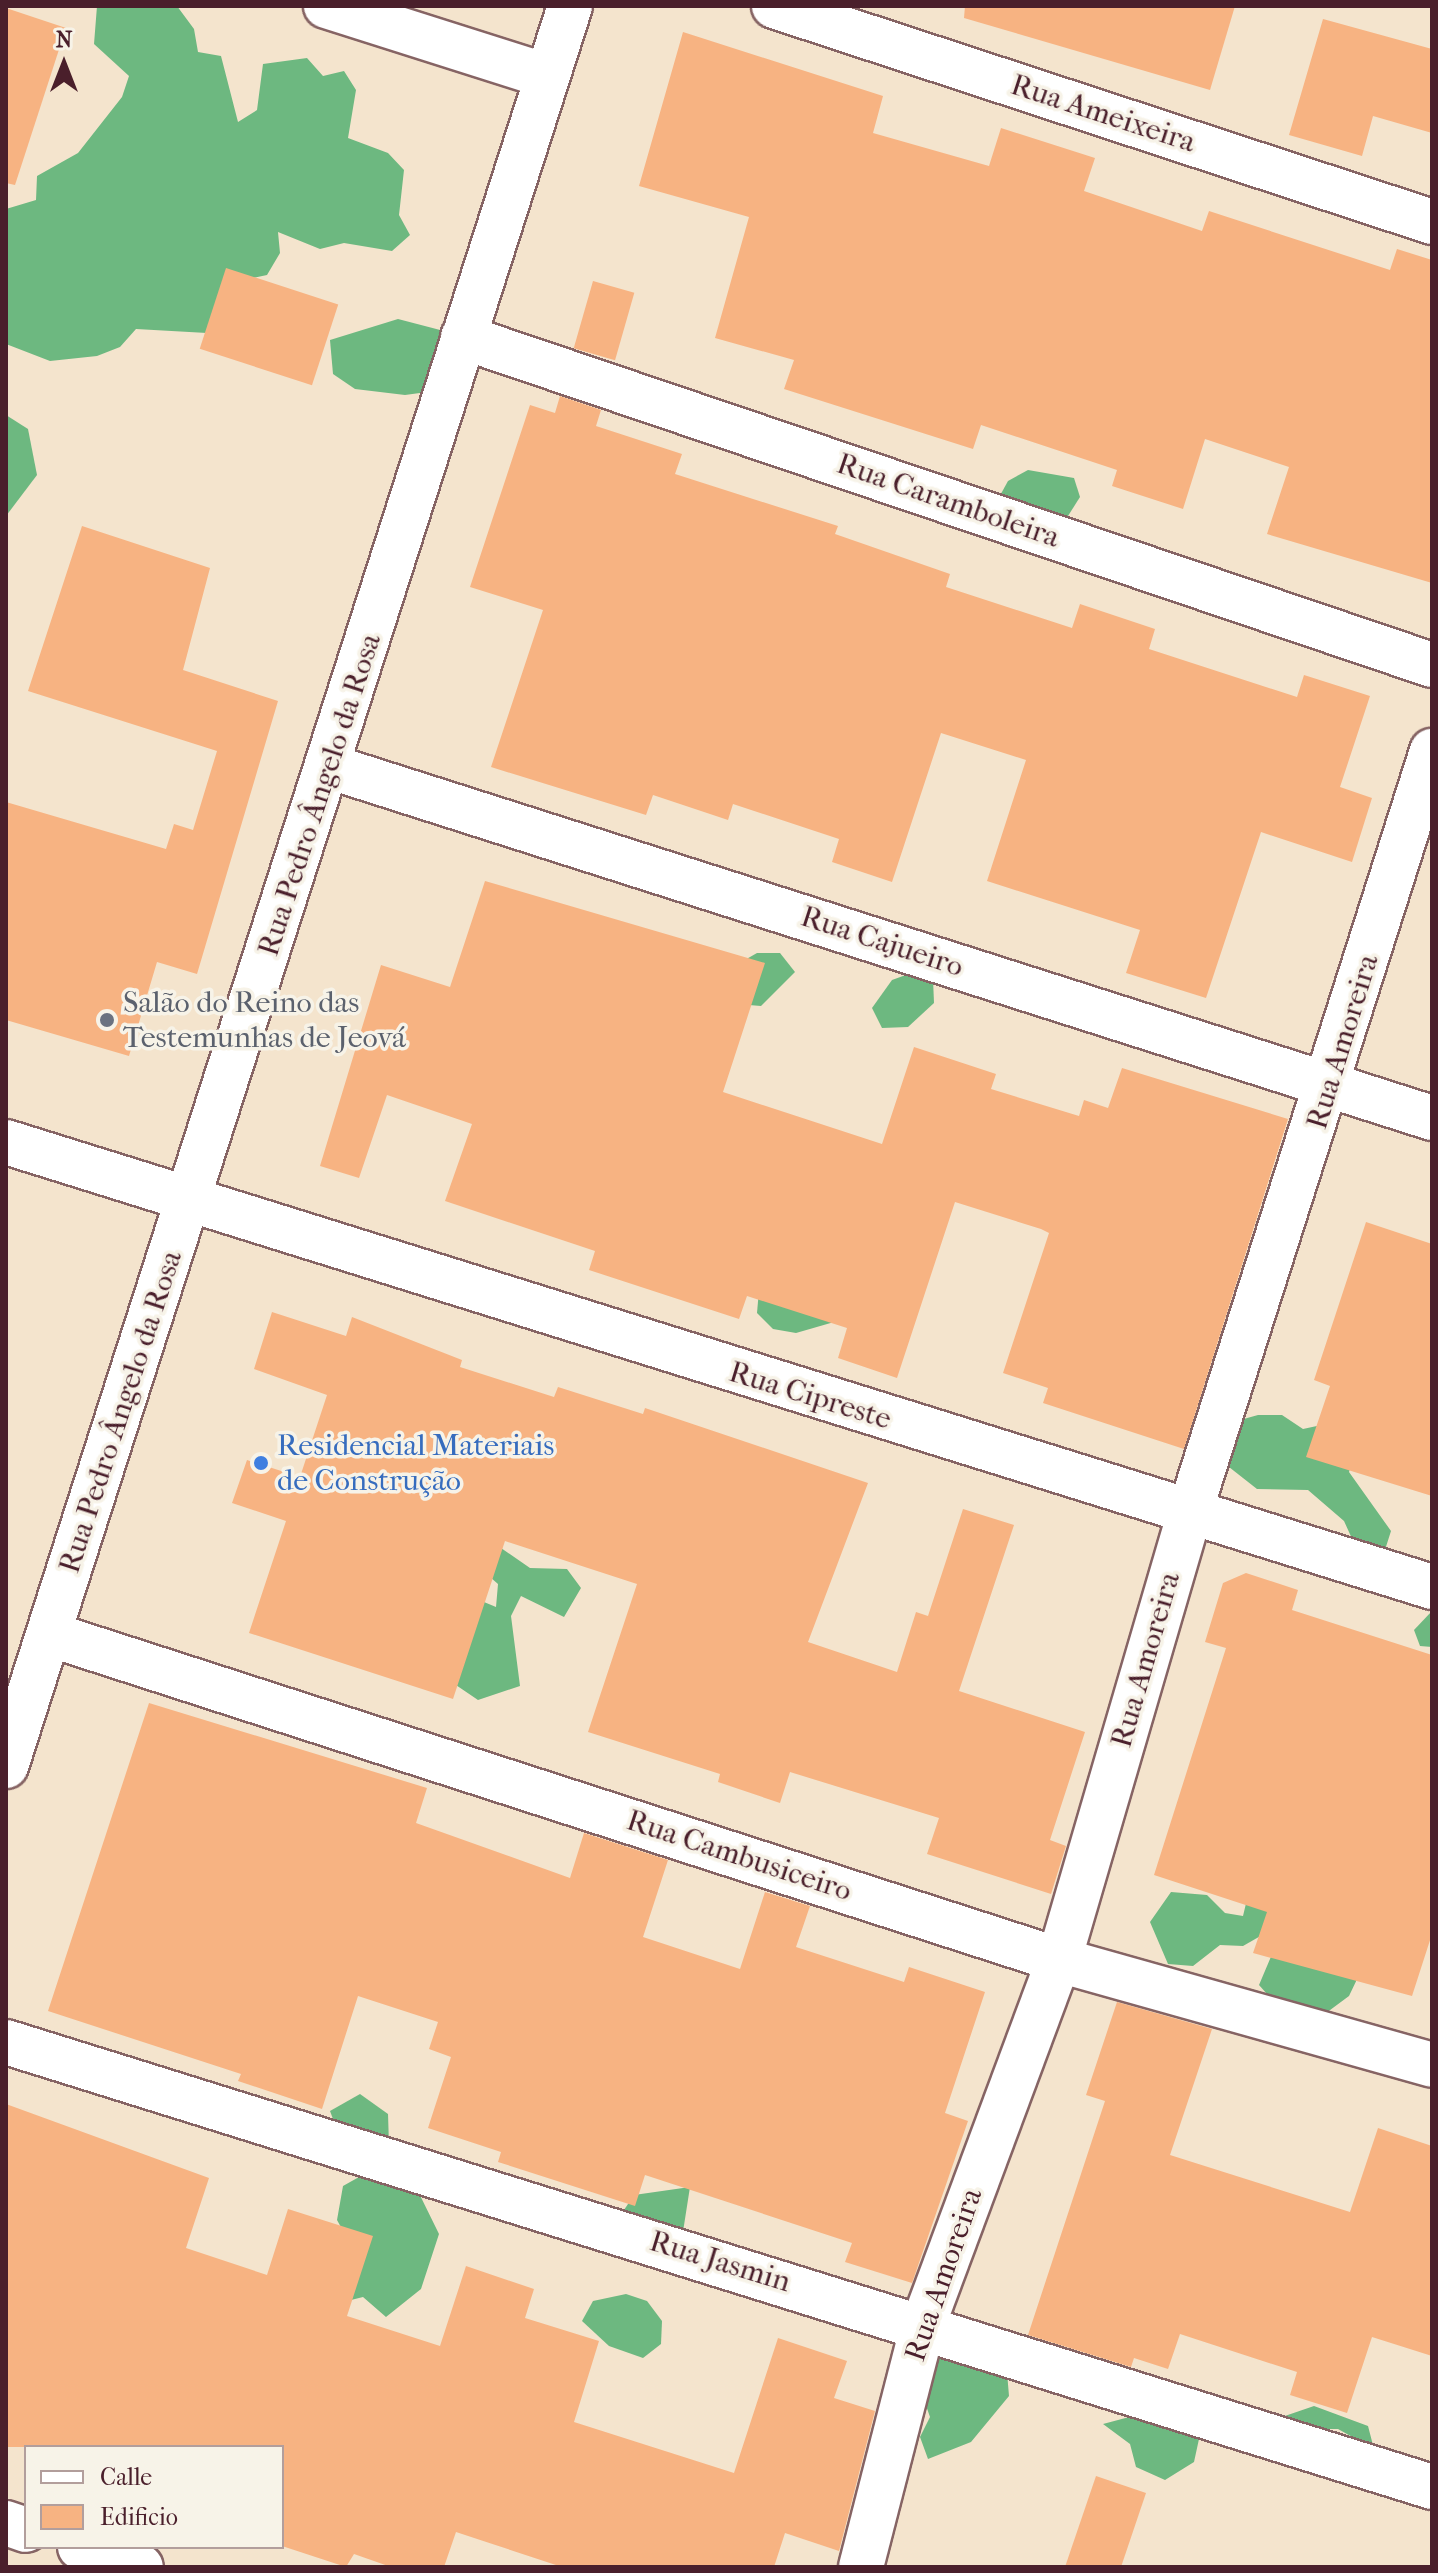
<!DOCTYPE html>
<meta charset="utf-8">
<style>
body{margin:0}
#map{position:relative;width:1438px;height:2573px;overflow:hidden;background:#f4e4cd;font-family:"IM FELL French Canon",serif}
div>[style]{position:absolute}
.forest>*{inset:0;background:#6db880}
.building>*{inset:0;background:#f7b382;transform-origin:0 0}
.roads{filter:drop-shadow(2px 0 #866464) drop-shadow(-2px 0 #866464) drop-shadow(0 2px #866464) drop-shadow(0 -2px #866464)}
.minor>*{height:44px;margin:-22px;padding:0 22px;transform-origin:22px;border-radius:22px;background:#fff}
.secondary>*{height:44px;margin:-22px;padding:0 22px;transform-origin:22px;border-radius:22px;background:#fff}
.dots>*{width:22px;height:22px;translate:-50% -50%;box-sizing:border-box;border:4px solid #f7f3e8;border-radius:50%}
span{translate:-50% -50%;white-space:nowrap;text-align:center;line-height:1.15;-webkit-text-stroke:7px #f7f3e8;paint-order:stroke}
.street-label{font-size:30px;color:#4a1f2b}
.worship-label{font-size:30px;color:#5b616d}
.left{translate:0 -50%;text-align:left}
.shop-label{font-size:30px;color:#366cbe}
.frame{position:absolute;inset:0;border:8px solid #4a1f2b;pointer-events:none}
.legend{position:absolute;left:24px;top:2445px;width:260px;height:104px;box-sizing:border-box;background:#f7f3e8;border:2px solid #b29e9c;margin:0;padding:10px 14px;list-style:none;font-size:24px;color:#4a1f2b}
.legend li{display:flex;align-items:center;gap:16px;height:40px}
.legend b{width:40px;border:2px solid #b29e9c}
.north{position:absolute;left:24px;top:24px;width:80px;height:80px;-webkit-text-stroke:6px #f7f3e8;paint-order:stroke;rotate:0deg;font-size:22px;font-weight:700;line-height:32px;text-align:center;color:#4a1f2b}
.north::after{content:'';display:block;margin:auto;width:28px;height:36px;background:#4a1f2b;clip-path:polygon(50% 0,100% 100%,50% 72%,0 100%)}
</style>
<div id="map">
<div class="forest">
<i style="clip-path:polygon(97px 6px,177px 6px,194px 29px,198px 52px,221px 56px,238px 122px,257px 110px,263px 64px,307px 58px,323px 76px,344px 71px,356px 90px,348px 138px,388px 153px,404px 170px,399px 215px,410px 235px,392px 251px,344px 243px,320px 249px,278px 232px,280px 253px,267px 275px,243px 280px,207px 333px,136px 329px,120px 347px,97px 356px,50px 361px,6px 344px,6px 209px,36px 200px,37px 176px,78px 153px,122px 97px,129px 76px,94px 44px)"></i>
<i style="clip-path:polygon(398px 319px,444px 331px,442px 390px,405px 395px,355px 389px,333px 374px,330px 340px)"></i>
<i style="clip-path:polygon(6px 415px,28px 429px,37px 475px,6px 516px)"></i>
<i style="clip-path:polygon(1028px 470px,1074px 478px,1080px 497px,1061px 527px,997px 501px,1008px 481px)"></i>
<i style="clip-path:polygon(757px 953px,780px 953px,795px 972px,761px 1006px,749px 1005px,736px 965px)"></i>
<i style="clip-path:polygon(914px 972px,933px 979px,934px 1003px,908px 1027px,882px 1028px,872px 1008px,892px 980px)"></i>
<i style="clip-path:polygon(759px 1290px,841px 1320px,796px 1333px,773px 1329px,757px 1313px)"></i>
<i style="clip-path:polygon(1258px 1415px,1282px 1415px,1303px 1429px,1326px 1424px,1355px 1450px,1349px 1472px,1391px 1531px,1384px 1553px,1354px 1543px,1344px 1521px,1308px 1490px,1257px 1489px,1229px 1467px,1233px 1422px)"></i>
<i style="clip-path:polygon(501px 1548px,530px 1568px,567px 1569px,581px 1588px,564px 1617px,521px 1596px,511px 1616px,520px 1686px,478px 1700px,450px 1681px,484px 1602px,496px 1607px,498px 1584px,490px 1577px)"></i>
<i style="clip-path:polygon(1432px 1611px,1432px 1647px,1420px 1646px,1414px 1630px)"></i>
<i style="clip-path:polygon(1171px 1892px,1207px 1895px,1225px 1913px,1243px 1916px,1248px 1895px,1360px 1973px,1349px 1996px,1322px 2016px,1267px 1994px,1259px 1985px,1273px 1952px,1264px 1934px,1243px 1946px,1220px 1945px,1193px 1966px,1168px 1964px,1150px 1922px)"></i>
<i style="clip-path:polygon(360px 2094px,388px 2114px,389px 2146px,339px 2135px,330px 2111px)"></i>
<i style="clip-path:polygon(375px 2168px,412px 2179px,439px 2234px,421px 2289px,386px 2317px,363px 2297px,351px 2300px,348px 2240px,337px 2220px,343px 2186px)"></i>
<i style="clip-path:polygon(690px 2187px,682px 2238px,622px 2213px,634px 2195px)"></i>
<i style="clip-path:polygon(626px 2294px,647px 2301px,662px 2321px,661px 2344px,643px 2358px,609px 2346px,582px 2321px,593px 2301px)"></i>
<i style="clip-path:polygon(943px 2356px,1007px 2372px,1009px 2396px,971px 2442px,928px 2459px,920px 2437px,930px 2417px,922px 2394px,934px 2361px)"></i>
<i style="clip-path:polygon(1314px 2406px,1368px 2426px,1374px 2449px,1338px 2429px,1325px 2429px,1321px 2440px,1279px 2418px)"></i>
<i style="clip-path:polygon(1148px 2412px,1194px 2428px,1199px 2439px,1194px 2462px,1165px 2480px,1136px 2467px,1130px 2444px,1103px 2424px)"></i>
</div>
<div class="building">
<i style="clip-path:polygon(965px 6px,1235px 6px,1210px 90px,964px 18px)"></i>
<i style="clip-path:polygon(6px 8px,66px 28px,15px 185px,6px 183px)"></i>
<i style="clip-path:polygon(1323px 19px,1432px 49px,1432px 133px,1373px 116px,1362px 156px,1289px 135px)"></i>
<i style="clip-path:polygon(683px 32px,883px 96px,873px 133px,989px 166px,1001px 128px,1095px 158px,1084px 191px,1202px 231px,1209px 211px,1390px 270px,1397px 249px,1432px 260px,1432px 583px,1267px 534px,1289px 467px,1205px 439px,1183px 509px,1112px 486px,1117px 470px,981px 425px,973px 449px,784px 389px,794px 360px,715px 338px,749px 217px,639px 186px)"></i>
<i style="left:226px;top:268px;width:118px;height:85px;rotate:18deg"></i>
<i style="left:593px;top:281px;width:43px;height:70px;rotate:16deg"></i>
<i style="clip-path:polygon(560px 396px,601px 410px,596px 426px,682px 454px,675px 474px,838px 526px,835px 534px,950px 574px,946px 587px,1072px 628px,1080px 604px,1155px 629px,1149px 649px,1297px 697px,1304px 675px,1370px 696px,1340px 787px,1372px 798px,1352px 862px,1261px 832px,1206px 998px,1126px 973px,1140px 930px,987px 881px,1026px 760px,941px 733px,892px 882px,832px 862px,839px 839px,733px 804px,728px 820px,653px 795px,646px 815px,491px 767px,543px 610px,470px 587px,530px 405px,555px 413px)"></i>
<i style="clip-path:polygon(82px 526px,210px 568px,183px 670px,278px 701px,197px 974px,157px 962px,129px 1056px,6px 1020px,6px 802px,166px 849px,174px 824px,193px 830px,217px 751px,28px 691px)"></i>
<i style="clip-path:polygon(485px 881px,765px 963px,723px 1092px,882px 1144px,914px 1047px,996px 1074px,991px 1089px,1079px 1116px,1084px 1100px,1108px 1108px,1122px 1068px,1288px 1119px,1184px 1449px,1043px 1403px,1048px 1388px,1003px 1373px,1049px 1233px,1041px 1229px,955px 1202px,897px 1378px,838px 1358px,847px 1328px,747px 1296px,739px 1319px,589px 1270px,595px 1251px,445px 1201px,472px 1124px,387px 1095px,359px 1178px,320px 1166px,381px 965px,450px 987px)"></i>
<i style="clip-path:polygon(1366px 1222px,1432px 1244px,1432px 1496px,1306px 1457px,1330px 1386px,1314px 1380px)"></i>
<i style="clip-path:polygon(272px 1312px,346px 1336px,352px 1317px,462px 1360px,460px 1367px,554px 1397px,558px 1387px,643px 1414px,645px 1408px,868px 1483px,808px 1642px,897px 1672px,916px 1612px,928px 1616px,963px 1509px,1014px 1525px,959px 1691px,1085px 1732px,1050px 1840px,1066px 1846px,1051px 1894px,927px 1854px,939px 1818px,790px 1772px,780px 1803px,718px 1782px,720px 1774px,588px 1732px,637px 1584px,505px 1541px,453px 1699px,249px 1633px,286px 1521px,232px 1503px,247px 1460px,300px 1477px,327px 1395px,254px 1369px)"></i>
<i style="clip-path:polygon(1246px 1573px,1298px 1590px,1292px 1610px,1432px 1655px,1432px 1934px,1412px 1996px,1253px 1953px,1267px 1912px,1154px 1875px,1226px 1648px,1205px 1642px,1223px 1583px)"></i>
<i style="clip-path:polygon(149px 1703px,427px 1788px,416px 1823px,570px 1878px,584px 1833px,668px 1860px,643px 1937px,740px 1969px,765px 1892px,810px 1906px,796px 1947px,904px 1982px,909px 1967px,985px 1992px,945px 2113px,968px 2121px,912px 2283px,845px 2262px,852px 2243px,645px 2175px,635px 2206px,498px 2162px,501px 2152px,428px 2128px,451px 2057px,429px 2049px,438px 2022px,358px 1996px,322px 2109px,238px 2081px,241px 2074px,48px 2011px)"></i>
<i style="clip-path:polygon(1117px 2002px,1212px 2029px,1170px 2155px,1350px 2212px,1378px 2128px,1432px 2146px,1432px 2356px,1372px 2337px,1347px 2413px,1290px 2395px,1297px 2372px,1180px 2334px,1168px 2369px,1134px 2358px,1131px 2367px,1028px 2335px,1105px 2101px,1086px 2095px)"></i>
<i style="clip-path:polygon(6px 2104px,209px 2178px,186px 2248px,267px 2275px,288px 2209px,373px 2236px,347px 2316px,440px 2346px,466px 2266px,534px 2289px,525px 2318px,599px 2341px,574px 2422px,734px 2473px,778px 2338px,847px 2361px,834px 2398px,875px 2411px,839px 2551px,785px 2533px,774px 2567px,562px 2567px,456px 2532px,444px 2567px,391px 2567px,354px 2554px,346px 2567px,282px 2546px,282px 2447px,6px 2447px)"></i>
<i style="clip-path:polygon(1096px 2476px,1146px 2493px,1121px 2567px,1065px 2567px)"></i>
</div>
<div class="roads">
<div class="minor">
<i style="left:326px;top:6px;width:232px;rotate:17.6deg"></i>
<i style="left:774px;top:6px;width:693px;rotate:18.17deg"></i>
<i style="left:463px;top:337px;width:1023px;rotate:18.7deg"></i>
<i style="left:331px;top:767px;width:1156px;rotate:17.68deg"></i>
<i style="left:6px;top:1142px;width:1494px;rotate:17.33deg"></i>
<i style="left:49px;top:1634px;width:1061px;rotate:17.89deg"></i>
<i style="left:1059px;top:1960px;width:387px;rotate:15.7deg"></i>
<i style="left:6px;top:2042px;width:1494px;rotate:17.33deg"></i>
<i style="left:6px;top:2523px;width:21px;rotate:19deg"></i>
<i style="left:80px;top:2547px;width:64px;rotate:18.2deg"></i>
<i style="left:861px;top:2567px;width:250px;rotate:-75.6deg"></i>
<i style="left:923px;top:2325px;width:390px;rotate:-69.6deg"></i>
<i style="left:1059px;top:1960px;width:465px;rotate:-73.7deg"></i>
<i style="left:1189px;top:1514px;width:801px;rotate:-72.33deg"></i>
</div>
<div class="secondary">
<i style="left:6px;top:1766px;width:1848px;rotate:-72.23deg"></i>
</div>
</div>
<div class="dots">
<i style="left:107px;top:1020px;background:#6b7280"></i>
<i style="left:261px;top:1463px;background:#3f7fe0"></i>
</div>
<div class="street-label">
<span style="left:1103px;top:114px;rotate:18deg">Rua Ameixeira</span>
<span style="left:948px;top:501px;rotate:19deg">Rua Caramboleira</span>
<span style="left:320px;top:795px;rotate:-72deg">Rua Pedro Ângelo da Rosa</span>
<span style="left:882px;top:942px;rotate:18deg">Rua Cajueiro</span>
<span style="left:1343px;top:1042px;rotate:-73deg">Rua Amoreira</span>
<span style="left:810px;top:1396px;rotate:17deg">Rua Cipreste</span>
<span style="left:121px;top:1412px;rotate:-72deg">Rua Pedro Ângelo da Rosa</span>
<span style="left:1146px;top:1660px;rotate:-74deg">Rua Amoreira</span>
<span style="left:739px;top:1856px;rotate:18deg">Rua Cambusiceiro</span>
<span style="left:720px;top:2262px;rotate:17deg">Rua Jasmin</span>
<span style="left:944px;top:2275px;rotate:-71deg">Rua Amoreira</span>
</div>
<div class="worship-label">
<span class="left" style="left:123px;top:1020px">Salão do Reino das<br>Testemunhas de Jeová</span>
</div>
<div class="shop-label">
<span class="left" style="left:277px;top:1463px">Residencial Materiais<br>de Construção</span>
</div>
<div class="frame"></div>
<ul class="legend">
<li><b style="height:10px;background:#fff"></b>Calle</li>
<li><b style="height:22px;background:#f7b382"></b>Edificio</li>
</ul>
<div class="north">N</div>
</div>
